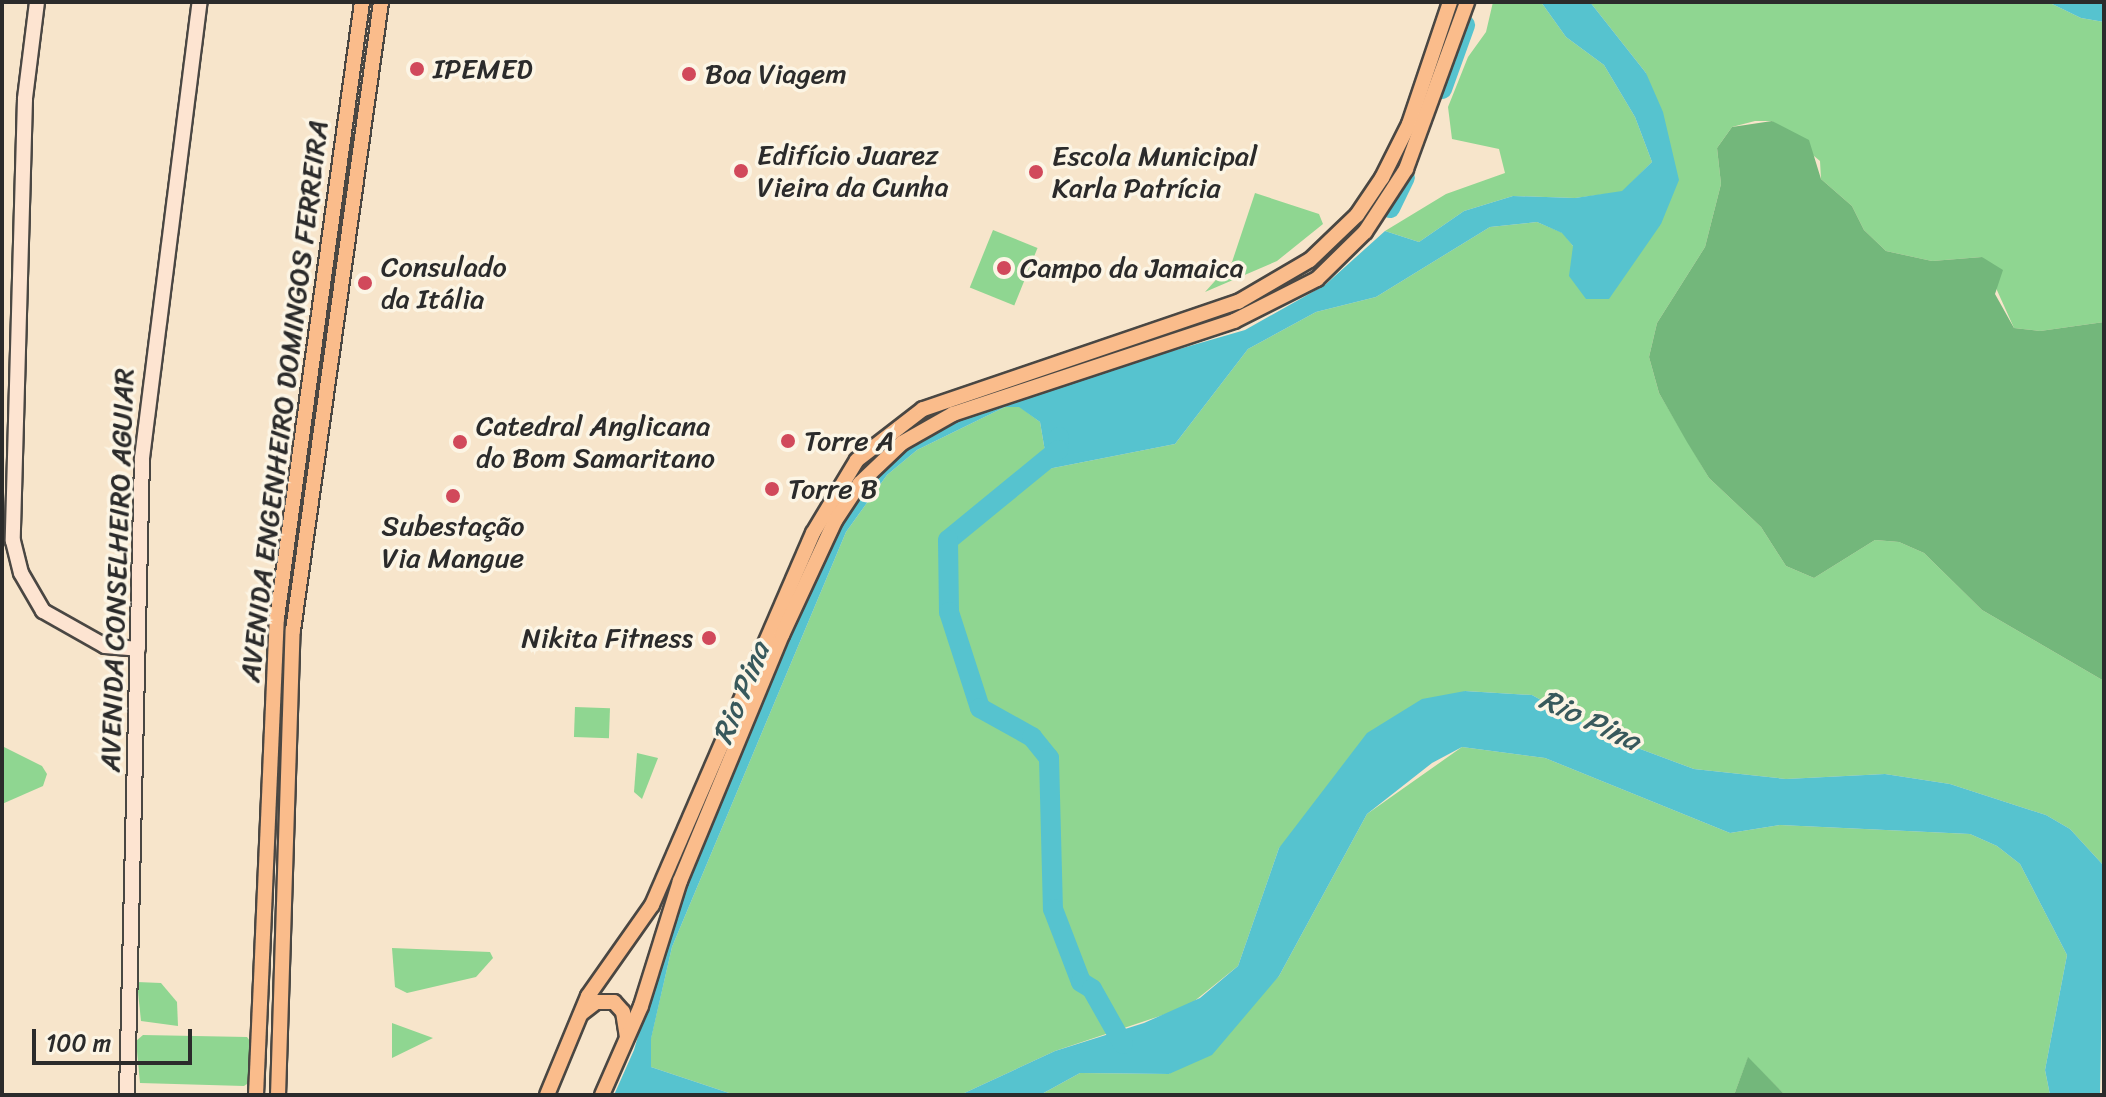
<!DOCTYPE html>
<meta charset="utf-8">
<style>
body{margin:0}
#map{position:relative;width:2106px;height:1097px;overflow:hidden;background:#f7e5cb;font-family:Sriracha,sans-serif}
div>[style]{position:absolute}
.green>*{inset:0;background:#8fd691;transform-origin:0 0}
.forest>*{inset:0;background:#73b77b}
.water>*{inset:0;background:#56c3cf}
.river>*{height:20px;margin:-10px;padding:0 10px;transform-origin:10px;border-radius:10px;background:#56c3cf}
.roads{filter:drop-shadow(2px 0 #4a4743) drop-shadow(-2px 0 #4a4743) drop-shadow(0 2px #4a4743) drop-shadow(0 -2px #4a4743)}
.secondary>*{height:14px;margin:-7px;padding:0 7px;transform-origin:7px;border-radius:7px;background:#fde4d1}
.primary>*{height:14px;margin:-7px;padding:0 7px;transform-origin:7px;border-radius:7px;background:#fabc8b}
.dots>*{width:22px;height:22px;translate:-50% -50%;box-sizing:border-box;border:4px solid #fcf5e5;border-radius:50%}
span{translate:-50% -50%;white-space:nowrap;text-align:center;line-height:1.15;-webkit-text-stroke:7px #fcf5e5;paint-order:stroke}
.poi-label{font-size:28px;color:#2b2b2b}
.left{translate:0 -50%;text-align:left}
.right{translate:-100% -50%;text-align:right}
.street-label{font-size:28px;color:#2b2b2b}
.water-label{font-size:30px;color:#38595c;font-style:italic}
.frame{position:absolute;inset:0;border:4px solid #2b2b2b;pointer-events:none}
.scale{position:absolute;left:32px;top:1029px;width:160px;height:36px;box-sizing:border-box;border:4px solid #2b2b2b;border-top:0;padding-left:10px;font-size:24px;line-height:28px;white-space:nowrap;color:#2b2b2b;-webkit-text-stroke:6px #fcf5e5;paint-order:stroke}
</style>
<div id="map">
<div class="green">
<i style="clip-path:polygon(1493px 2px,1541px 2px,1566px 37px,1604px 65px,1635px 117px,1652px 162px,1622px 192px,1575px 198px,1513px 196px,1464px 211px,1419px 242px,1385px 231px,1446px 194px,1505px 173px,1499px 149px,1452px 139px,1448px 107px,1468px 57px,1486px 32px)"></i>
<i style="clip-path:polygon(1590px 2px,2048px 2px,2081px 18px,2104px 22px,2104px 322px,2040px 331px,2014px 328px,1982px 257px,1932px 261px,1886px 251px,1864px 230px,1852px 206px,1821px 179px,1820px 161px,1772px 121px,1755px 121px,1732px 127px,1717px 148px,1721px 184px,1705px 247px,1657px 323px,1649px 357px,1659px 393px,1709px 478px,1761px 527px,1786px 566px,1814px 578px,1875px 540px,1899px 542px,1924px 553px,1982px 610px,2104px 681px,2104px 866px,2070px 829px,2046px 815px,1950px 784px,1885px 774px,1786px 779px,1694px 769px,1608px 737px,1532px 695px,1465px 691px,1279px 848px,1238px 966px,1187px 1007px,1055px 1051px,960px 1095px,735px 1095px,651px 1067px,651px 1038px,672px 947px,846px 532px,887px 475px,917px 450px,1005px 407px,1020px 407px,1040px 422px,1048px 469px,1175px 444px,1248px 349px,1316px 312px,1376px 297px,1490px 227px,1537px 222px,1563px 233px,1573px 246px,1661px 224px,1646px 73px)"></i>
<i style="clip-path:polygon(1255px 193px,1319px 214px,1323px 224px,1277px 261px,1205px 292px,1232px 262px)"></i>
<i style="left:993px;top:230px;width:48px;height:62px;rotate:22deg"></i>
<i style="left:575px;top:707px;width:35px;height:30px;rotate:2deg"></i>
<i style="clip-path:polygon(2px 746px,42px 766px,47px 774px,43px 786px,2px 804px)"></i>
<i style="clip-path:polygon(1462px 747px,1545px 758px,1730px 833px,1780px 825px,1970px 834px,1997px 846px,2020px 864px,2067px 955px,2045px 1070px,2050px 1095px,1785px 1095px,1748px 1058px,1734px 1095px,1040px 1095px,1080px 1073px,1169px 1074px,1279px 976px,1367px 814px)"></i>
<i style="clip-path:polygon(637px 753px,658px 758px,642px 799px,634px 792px)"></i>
<i style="clip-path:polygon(392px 948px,490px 952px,493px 958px,476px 977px,407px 993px,395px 987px)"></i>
<i style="clip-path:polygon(137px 982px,161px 983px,177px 1002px,178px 1026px,141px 1021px)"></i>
<i style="clip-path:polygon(392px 1023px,433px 1038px,392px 1058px)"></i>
<i style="clip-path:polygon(143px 1035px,247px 1037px,253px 1045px,253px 1080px,244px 1086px,140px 1083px,136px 1041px)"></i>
</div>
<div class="forest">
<i style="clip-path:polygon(1772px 121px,1809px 140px,1821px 179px,1852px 206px,1864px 230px,1886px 251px,1932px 261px,1982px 257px,2003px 270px,1995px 294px,2014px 328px,2040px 331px,2104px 322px,2104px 681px,1982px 610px,1924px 553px,1899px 542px,1875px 540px,1814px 578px,1786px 566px,1761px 527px,1709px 478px,1687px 442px,1659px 393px,1649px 357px,1657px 323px,1705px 247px,1721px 184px,1717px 148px,1732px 127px)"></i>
<i style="clip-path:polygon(1748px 1057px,1785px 1095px,1734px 1095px)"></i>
</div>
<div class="water">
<i style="clip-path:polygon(1541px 2px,1590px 2px,1646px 73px,1663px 112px,1679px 180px,1661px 224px,1609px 299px,1586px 299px,1569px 276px,1573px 246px,1562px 233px,1537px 222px,1490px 227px,1376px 297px,1316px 312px,1248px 349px,1175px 444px,1048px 469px,1040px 422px,1019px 407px,1005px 407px,917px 450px,887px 475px,846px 532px,672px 947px,651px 1039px,651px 1067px,735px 1095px,614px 1095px,634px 1050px,666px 939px,693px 869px,823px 555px,858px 493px,913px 441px,947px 421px,1003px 400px,1245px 330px,1325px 285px,1385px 231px,1419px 242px,1464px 211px,1513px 196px,1575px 198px,1622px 191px,1652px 162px,1635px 117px,1604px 65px,1566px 37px)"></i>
<i style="clip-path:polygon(2048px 2px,2104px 2px,2104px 22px,2081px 18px)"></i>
<i style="clip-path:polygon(1465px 691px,1532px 695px,1608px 737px,1694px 769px,1786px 779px,1885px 774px,1950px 784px,2046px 815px,2070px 829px,2104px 866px,2100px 1095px,2050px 1095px,2045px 1070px,2067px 955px,2020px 864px,1997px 846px,1970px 834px,1780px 825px,1730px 833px,1545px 758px,1462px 747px,1432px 763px,1367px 814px,1279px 976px,1212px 1055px,1169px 1074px,1080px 1073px,1040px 1095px,960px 1095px,1055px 1051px,1144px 1023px,1200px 998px,1238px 966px,1279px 848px,1367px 733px,1422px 699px)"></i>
</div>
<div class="river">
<i style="left:1442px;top:89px;width:68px;rotate:-70.2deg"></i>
<i style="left:1390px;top:208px;width:34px;rotate:-64deg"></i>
<i style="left:1059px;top:437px;width:13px;rotate:94deg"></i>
<i style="left:1058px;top:450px;width:142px;rotate:140.7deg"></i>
<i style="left:948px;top:540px;width:72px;rotate:89.2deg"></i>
<i style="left:949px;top:612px;width:101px;rotate:72.1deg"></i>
<i style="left:980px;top:708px;width:60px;rotate:29.1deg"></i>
<i style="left:1032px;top:737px;width:27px;rotate:51deg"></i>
<i style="left:1049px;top:758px;width:151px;rotate:88.5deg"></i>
<i style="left:1053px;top:909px;width:78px;rotate:69deg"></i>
<i style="left:1081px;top:982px;width:13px;rotate:32deg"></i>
<i style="left:1092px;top:989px;width:63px;rotate:60.6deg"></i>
</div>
<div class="roads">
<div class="secondary">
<i style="left:37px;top:2px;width:98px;rotate:97.1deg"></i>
<i style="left:25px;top:99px;width:442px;rotate:91.6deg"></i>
<i style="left:13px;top:541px;width:33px;rotate:76deg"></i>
<i style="left:21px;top:573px;width:44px;rotate:59.9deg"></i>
<i style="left:43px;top:611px;width:71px;rotate:29.4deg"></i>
<i style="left:105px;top:646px;width:33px;rotate:5deg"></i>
<i style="left:127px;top:1095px;width:637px;rotate:-88.65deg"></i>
<i style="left:142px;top:458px;width:460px;rotate:-82.8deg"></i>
</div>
<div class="primary">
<i style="left:582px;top:1013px;width:18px;rotate:-38deg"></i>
<i style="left:596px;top:1002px;width:18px"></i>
<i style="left:614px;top:1002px;width:13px;rotate:48deg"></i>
<i style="left:623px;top:1012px;width:25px;rotate:81deg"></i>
<i style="left:256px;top:1095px;width:477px;rotate:-87.5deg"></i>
<i style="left:277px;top:618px;width:622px;rotate:-82.14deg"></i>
<i style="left:278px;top:1095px;width:465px;rotate:-88.2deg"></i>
<i style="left:293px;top:630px;width:634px;rotate:-82.02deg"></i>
<i style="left:547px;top:1095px;width:107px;rotate:-67.5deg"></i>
<i style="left:588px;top:996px;width:111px;rotate:-54.9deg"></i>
<i style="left:652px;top:905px;width:405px;rotate:-66.6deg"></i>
<i style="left:813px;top:533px;width:85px;rotate:-58.9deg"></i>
<i style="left:857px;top:460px;width:83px;rotate:-37.7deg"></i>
<i style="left:923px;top:409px;width:333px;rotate:-18.8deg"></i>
<i style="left:1238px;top:302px;width:83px;rotate:-30.3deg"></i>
<i style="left:1310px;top:260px;width:65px;rotate:-43.8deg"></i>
<i style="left:1357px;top:215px;width:45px;rotate:-56deg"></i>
<i style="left:1382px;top:178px;width:60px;rotate:-63.4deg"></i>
<i style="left:1409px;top:124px;width:129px;rotate:-71.4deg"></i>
<i style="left:602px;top:1095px;width:97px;rotate:-66.3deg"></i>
<i style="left:641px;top:1006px;width:131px;rotate:-72.7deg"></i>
<i style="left:680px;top:881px;width:266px;rotate:-67.5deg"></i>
<i style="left:782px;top:635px;width:126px;rotate:-65.1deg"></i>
<i style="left:835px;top:521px;width:45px;rotate:-56.7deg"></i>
<i style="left:860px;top:483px;width:58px;rotate:-43.6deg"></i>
<i style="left:902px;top:443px;width:59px;rotate:-29.6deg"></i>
<i style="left:953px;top:414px;width:296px;rotate:-18.3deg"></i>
<i style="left:1234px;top:321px;width:93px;rotate:-26.8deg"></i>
<i style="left:1317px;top:279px;width:67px;rotate:-44.4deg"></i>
<i style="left:1365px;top:232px;width:75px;rotate:-56.9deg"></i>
<i style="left:1406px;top:169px;width:178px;rotate:-69.9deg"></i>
</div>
</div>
<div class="dots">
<i style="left:417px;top:69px;background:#d1495b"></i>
<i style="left:689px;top:74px;background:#d1495b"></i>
<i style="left:741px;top:171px;background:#d1495b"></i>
<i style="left:1036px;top:172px;background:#d1495b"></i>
<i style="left:1004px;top:268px;background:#d1495b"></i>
<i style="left:365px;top:283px;background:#d1495b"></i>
<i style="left:788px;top:441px;background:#d1495b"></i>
<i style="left:460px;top:442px;background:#d1495b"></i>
<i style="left:772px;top:489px;background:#d1495b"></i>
<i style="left:453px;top:496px;background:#d1495b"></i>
<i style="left:709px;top:638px;background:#d1495b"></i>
</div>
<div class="poi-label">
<span class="left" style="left:433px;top:69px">IPEMED</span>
<span class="left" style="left:705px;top:74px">Boa Viagem</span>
<span class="left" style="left:757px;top:171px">Edifício Juarez<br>Vieira da Cunha</span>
<span class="left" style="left:1052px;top:172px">Escola Municipal<br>Karla Patrícia</span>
<span class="left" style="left:381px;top:283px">Consulado<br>da Itália</span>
<span class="left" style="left:1020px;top:268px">Campo da Jamaica</span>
<span class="left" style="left:476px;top:442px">Catedral Anglicana<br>do Bom Samaritano</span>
<span class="left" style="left:804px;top:441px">Torre A</span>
<span class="left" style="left:788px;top:489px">Torre B</span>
<span style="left:453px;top:542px">Subestação<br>Via Mangue</span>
<span class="right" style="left:693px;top:638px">Nikita Fitness</span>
</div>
<div class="street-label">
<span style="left:284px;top:401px;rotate:-83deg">AVENIDA ENGENHEIRO DOMINGOS FERREIRA</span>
<span style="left:117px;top:570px;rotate:-88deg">AVENIDA CONSELHEIRO AGUIAR</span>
</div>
<div class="water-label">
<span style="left:741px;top:693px;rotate:-68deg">Rio Pina</span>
<span style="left:1590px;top:720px;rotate:25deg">Rio Pina</span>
</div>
<div class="frame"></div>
<div class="scale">100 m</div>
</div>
